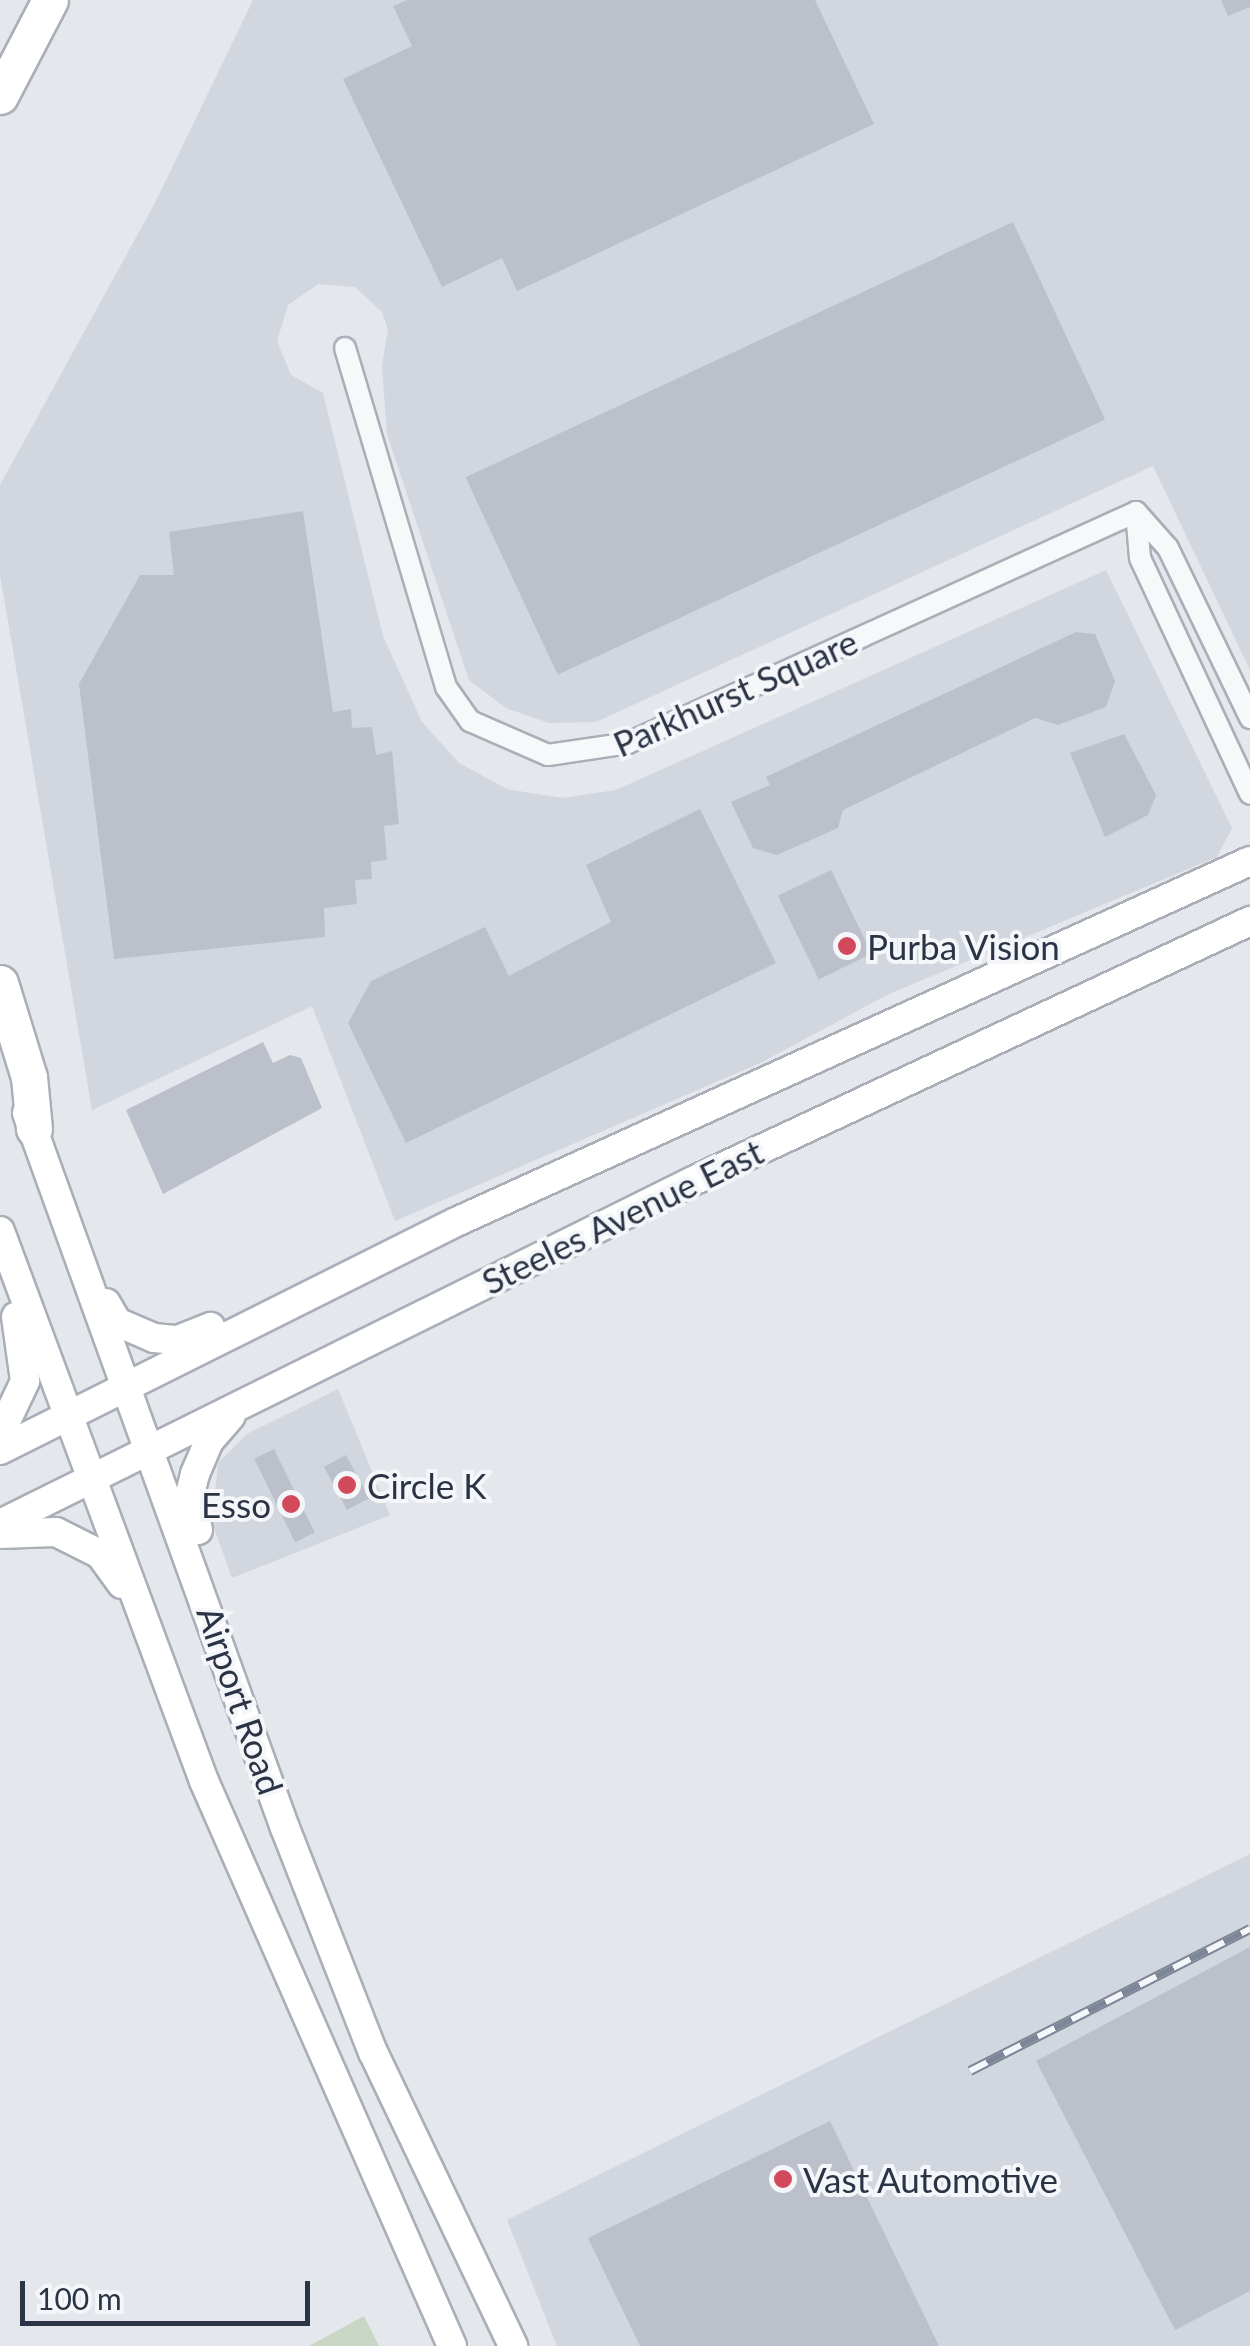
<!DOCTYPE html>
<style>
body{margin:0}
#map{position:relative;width:1250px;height:2346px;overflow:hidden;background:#e4e7ec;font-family:Lato,sans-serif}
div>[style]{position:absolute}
.built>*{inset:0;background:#d2d6de}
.green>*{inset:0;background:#c9d6c5}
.building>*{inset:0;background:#bbc0ca;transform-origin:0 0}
.roads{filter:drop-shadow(2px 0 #a9aeb7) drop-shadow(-2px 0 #a9aeb7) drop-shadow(0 2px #a9aeb7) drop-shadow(0 -2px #a9aeb7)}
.street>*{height:20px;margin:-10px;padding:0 10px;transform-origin:10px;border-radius:10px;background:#f7f8fa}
.secondary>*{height:28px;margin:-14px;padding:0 14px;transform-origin:14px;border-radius:14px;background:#fff}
.highway>*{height:35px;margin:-17.5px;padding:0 17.5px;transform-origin:17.5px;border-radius:17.5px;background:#fff}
.rail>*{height:10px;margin-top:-5px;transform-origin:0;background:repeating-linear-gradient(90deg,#f4f6f9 0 19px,#7d8696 0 38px);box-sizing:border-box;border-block:2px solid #7d8696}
.dots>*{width:28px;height:28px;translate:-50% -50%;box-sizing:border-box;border:5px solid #f4f6f9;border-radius:50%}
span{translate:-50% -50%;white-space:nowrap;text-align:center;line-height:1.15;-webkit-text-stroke:8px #f4f6f9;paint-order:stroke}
.street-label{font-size:35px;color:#2b3445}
.poi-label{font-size:35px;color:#2b3445}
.left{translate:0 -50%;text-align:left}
.right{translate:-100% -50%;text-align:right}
.scale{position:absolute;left:20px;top:2281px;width:290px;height:45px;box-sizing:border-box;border:5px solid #2b3445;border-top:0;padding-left:12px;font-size:30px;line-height:35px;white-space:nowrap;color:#2b3445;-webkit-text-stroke:8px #f4f6f9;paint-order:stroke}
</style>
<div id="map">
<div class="built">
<i style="clip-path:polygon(253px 0,1250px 0,1250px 670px,1153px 466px,596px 722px,549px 723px,506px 708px,469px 680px,387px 434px,382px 366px,388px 330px,382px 312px,355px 287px,318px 284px,288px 305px,277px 341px,291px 375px,323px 393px,383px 636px,422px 722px,459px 763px,507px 789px,562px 798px,616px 790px,1106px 570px,1232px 828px,1217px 857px,889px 994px,760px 1063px,395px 1221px,312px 1006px,92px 1110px,0 575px,0 485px,156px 201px)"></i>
<i style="clip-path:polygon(338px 1389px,390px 1515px,232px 1578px,212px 1522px,218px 1463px,247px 1434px)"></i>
<i style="clip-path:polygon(1250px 1854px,1250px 2346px,557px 2346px,507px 2220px)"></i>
</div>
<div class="green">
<i style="clip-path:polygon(364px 2316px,379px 2346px,309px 2346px)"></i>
</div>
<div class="building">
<i style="clip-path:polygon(407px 0,815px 0,874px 124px,517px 291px,502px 258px,442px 287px,343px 79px,412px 46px,393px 6px)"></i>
<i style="clip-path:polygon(1221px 0,1250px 0,1250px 7px,1228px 16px)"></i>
<i style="left:1013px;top:222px;width:218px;height:604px;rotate:65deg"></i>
<i style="clip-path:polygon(303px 511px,333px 712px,351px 709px,352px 728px,372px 727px,376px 755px,392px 751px,399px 824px,384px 826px,387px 860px,371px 862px,372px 879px,355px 880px,357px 904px,324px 908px,325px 937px,114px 959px,79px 684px,140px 575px,174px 575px,169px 532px)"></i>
<i style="clip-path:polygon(1076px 632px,1095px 634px,1115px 681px,1106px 707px,1058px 725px,1035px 718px,843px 810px,838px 828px,777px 855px,753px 848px,731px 802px,770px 785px,766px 777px)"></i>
<i style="clip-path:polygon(1124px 734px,1156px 795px,1148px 815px,1105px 837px,1070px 753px)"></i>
<i style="clip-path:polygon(700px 809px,776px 963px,406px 1143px,348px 1023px,371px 981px,485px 927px,509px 976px,611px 922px,586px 865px)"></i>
<i style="left:831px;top:870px;width:93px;height:59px;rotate:64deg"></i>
<i style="clip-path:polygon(263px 1042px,273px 1063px,290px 1055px,301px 1058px,322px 1108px,163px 1194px,126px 1110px)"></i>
<i style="left:274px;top:1449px;width:93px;height:22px;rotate:64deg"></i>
<i style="left:346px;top:1455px;width:49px;height:25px;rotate:62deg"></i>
<i style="clip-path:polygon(1250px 1947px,1250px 2291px,1175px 2330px,1036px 2061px)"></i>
<i style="clip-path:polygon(830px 2121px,939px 2346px,640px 2346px,588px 2238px)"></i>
</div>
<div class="roads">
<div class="street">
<i style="left:345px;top:348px;width:354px;rotate:73.4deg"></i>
<i style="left:446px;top:687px;width:42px;rotate:54.8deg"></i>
<i style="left:470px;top:721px;width:85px;rotate:23.6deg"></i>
<i style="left:548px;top:755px;width:81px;rotate:-8.5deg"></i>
<i style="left:628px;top:743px;width:558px;rotate:-24.45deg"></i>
<i style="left:1136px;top:512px;width:46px;rotate:85deg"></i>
<i style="left:1140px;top:558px;width:260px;rotate:65deg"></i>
<i style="left:1136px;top:512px;width:48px;rotate:48.4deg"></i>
<i style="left:1168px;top:548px;width:189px;rotate:64.2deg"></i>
</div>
<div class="secondary">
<i style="left:27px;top:1113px;width:760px;rotate:70.16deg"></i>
<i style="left:285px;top:1828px;width:241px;rotate:68.6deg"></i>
<i style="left:373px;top:2052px;width:326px;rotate:64.5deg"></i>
<i style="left:0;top:1231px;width:587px;rotate:69.65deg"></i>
<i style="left:204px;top:1781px;width:617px;rotate:66.3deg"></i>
<i style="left:106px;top:1303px;width:22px;rotate:60deg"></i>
<i style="left:117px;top:1322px;width:40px;rotate:23.4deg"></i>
<i style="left:154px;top:1338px;width:24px;rotate:5deg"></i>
<i style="left:178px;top:1340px;width:35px;rotate:-22deg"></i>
<i style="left:0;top:1434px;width:59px;rotate:-64.7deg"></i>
<i style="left:25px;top:1381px;width:65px;rotate:-98deg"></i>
<i style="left:0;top:1450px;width:510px;rotate:-26.57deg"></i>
<i style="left:456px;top:1222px;width:872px;rotate:-24.45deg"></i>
<i style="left:0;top:1524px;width:773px;rotate:-26.33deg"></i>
<i style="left:693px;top:1181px;width:615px;rotate:-25.02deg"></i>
<i style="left:198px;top:1530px;width:37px;rotate:-103deg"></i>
<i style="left:190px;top:1494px;width:21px;rotate:-76deg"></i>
<i style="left:195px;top:1474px;width:36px;rotate:-67deg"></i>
<i style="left:209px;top:1441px;width:33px;rotate:-49deg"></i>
<i style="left:0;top:1534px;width:56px;rotate:-2deg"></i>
<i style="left:56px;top:1532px;width:49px;rotate:26.6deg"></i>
<i style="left:100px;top:1554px;width:37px;rotate:54deg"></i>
</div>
<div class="highway">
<i style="left:0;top:96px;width:108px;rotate:-62.5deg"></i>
<i style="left:0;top:983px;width:98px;rotate:72.9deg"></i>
<i style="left:29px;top:1077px;width:52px;rotate:84.5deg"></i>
</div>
</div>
<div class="rail">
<i style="left:970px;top:2071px;width:314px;rotate:-26.9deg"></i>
</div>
<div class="dots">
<i style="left:847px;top:946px;background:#d1495b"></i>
<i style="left:347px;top:1485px;background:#d1495b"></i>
<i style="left:291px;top:1504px;background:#d1495b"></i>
<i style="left:783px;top:2179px;background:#d1495b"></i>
</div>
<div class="street-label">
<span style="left:735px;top:692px;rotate:-24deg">Parkhurst Square</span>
<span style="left:622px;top:1216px;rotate:-26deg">Steeles Avenue East</span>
<span style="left:241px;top:1700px;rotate:71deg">Airport Road</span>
</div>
<div class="poi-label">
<span class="left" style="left:867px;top:946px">Purba Vision</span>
<span class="left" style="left:367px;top:1485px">Circle K</span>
<span class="right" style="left:271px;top:1504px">Esso</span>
<span class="left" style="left:803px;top:2179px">Vast Automotive</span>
</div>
<div class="scale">100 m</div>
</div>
